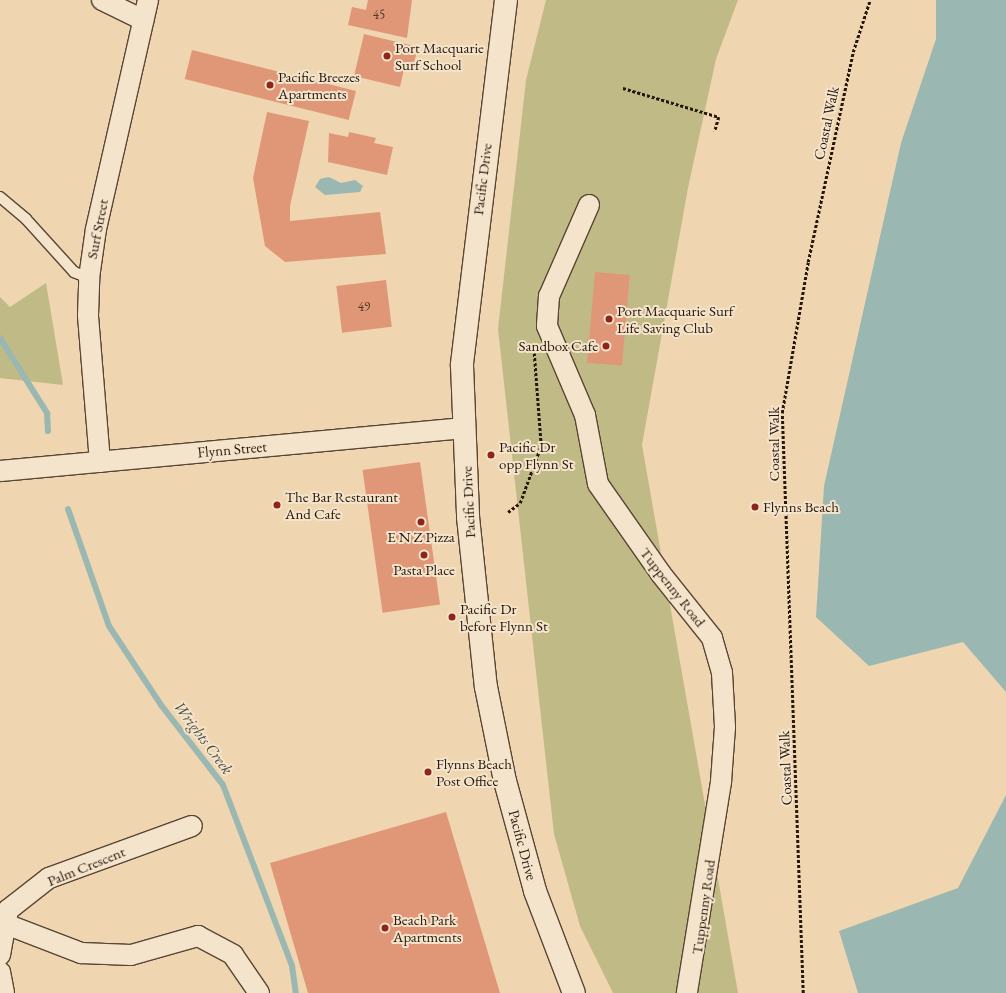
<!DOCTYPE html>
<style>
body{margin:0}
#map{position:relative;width:1006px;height:993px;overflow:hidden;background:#efd5b0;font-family:"EB Garamond",serif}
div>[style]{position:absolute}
.green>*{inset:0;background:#c0bb86}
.water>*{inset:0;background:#9ab8b1}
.stream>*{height:6px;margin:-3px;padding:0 3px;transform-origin:3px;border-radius:3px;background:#9ab8b1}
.building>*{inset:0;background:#df9777;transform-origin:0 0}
.path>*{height:2.5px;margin-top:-1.25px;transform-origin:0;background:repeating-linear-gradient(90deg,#26170a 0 3px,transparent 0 5px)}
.roads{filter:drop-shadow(1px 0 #584634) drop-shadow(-1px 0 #584634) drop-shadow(0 1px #584634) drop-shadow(0 -1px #584634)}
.lane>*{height:10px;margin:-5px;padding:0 5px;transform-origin:5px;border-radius:5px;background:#f5e4cc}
.street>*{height:20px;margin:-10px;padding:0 10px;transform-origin:10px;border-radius:10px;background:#f5e4cc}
.secondary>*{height:22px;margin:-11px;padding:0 11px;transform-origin:11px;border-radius:11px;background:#f5e4cc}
.dots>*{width:11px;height:11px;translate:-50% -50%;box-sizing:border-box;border:2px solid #f5e4cc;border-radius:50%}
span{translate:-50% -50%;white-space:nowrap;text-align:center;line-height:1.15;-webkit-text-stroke:4px #f5e4cc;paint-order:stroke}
.number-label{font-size:13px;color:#543725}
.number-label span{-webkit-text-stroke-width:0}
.poi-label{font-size:15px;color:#26170a}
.left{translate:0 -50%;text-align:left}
.right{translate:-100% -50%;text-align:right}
.street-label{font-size:15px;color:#26170a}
.water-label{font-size:16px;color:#4f4f44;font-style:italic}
</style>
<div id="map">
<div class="green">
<i style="clip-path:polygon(546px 0,738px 0,716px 59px,688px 188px,642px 445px,738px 993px,613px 993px,580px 926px,554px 834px,498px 329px,526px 80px)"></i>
<i style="clip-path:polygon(46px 283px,63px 385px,0 378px,0 297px,10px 307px)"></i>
</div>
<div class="water">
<i style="clip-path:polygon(936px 0,1006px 0,1006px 692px,963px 642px,869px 666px,816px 617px,824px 486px,901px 143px,936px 39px)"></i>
<i style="clip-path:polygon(329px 177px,341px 183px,355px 180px,363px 186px,360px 192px,325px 195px,315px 187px,320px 179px)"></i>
<i style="clip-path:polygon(1006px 795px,1006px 993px,858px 993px,839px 931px,958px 888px)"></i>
</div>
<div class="stream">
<i style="left:0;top:338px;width:89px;rotate:57.9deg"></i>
<i style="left:47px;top:413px;width:18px;rotate:87deg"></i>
<i style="left:68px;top:509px;width:124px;rotate:70.7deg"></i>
<i style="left:109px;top:626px;width:95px;rotate:56.6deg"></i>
<i style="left:161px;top:705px;width:101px;rotate:52.2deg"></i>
<i style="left:223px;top:785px;width:194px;rotate:69.1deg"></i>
<i style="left:292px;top:966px;width:27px;rotate:82deg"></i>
</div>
<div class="building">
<i style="clip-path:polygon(368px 0,412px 0,407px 38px,348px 25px,352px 7px,366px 10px)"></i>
<i style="clip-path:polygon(364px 34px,418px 47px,413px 67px,405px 65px,400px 87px,354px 76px)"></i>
<i style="left:192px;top:50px;width:169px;height:30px;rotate:14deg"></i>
<i style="clip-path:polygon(267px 112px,309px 121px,290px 206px,290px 221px,380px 212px,386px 254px,285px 262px,265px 246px,253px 178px)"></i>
<i style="clip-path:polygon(349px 132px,376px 138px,374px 143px,393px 147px,387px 175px,328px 162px,329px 133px,348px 137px)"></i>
<i style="left:595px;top:272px;width:35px;height:91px;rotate:5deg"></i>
<i style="left:386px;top:280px;width:47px;height:50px;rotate:83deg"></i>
<i style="left:420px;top:462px;width:144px;height:58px;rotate:82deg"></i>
<i style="clip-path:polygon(446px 812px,500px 993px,308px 993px,270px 863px)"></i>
</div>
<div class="path">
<i style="left:623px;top:88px;width:100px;rotate:16.8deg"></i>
<i style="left:719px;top:117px;width:15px;rotate:106deg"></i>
<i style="left:508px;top:512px;width:15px;rotate:-37deg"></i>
<i style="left:520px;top:503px;width:61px;rotate:-69.8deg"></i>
<i style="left:541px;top:446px;width:93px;rotate:-94.3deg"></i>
<i style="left:803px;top:993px;width:580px;rotate:-92.07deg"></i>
<i style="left:782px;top:413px;width:153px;rotate:-80.2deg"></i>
<i style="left:808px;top:262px;width:215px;rotate:-77.9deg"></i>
<i style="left:853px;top:52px;width:55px;rotate:-71.9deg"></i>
</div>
<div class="roads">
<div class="lane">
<i style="left:0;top:197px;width:34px;rotate:40deg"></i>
<i style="left:26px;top:219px;width:72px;rotate:47.8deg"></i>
<i style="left:74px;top:272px;width:16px;rotate:22deg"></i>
</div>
<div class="street">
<i style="left:102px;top:0;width:46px;rotate:26deg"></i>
<i style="left:589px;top:205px;width:99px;rotate:113.7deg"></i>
<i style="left:549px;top:296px;width:30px;rotate:94deg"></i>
<i style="left:547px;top:326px;width:97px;rotate:66.9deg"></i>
<i style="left:585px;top:415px;width:70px;rotate:79.3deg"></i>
<i style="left:598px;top:484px;width:110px;rotate:55deg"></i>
<i style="left:661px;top:574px;width:82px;rotate:51.4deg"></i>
<i style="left:712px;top:638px;width:36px;rotate:74deg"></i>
<i style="left:722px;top:673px;width:54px;rotate:86.8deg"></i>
<i style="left:725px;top:727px;width:55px;rotate:94.2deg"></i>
<i style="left:721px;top:782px;width:214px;rotate:99.2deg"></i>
<i style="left:100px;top:462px;width:147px;rotate:-94.7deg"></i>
<i style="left:88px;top:315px;width:37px;rotate:-88deg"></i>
<i style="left:89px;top:278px;width:49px;rotate:-81.9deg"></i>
<i style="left:96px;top:229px;width:235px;rotate:-77.2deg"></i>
<i style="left:0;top:471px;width:467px;rotate:-5.3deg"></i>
<i style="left:3px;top:923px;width:84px;rotate:21deg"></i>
<i style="left:81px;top:953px;width:50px;rotate:2.3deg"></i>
<i style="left:131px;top:955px;width:70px;rotate:-15.8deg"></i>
<i style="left:198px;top:936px;width:40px;rotate:28deg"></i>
<i style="left:233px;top:955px;width:46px;rotate:55.6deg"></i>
<i style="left:0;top:955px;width:46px;rotate:-79.9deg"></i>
<i style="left:8px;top:910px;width:52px;rotate:-38deg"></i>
<i style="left:49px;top:878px;width:152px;rotate:-20deg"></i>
<i style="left:0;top:972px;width:21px;rotate:79deg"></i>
</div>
<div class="secondary">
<i style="left:506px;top:0;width:368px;rotate:96.9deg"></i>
<i style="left:462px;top:365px;width:152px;rotate:87.7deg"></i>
<i style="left:468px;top:517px;width:171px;rotate:84deg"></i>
<i style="left:486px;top:687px;width:96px;rotate:78.6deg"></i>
<i style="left:505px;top:781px;width:114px;rotate:74.7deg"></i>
<i style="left:535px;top:891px;width:109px;rotate:69.1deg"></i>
</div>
</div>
<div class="dots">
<i style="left:387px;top:56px;background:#8f2418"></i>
<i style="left:270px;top:85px;background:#8f2418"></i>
<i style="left:609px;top:319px;background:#8f2418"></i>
<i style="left:606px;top:346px;background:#8f2418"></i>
<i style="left:491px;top:455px;background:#8f2418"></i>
<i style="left:277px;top:505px;background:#8f2418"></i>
<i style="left:755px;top:507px;background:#8f2418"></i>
<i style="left:421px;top:522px;background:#8f2418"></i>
<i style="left:424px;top:555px;background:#8f2418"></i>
<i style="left:452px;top:617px;background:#8f2418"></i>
<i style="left:428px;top:772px;background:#8f2418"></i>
<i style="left:385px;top:928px;background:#8f2418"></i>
</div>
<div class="number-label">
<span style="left:379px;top:15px">45</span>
<span style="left:364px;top:307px">49</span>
</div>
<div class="poi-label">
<span class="left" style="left:395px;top:56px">Port Macquarie<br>Surf School</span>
<span class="left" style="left:278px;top:85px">Pacific Breezes<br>Apartments</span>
<span class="left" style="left:617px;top:319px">Port Macquarie Surf<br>Life Saving Club</span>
<span class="right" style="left:598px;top:346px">Sandbox Cafe</span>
<span class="left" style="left:499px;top:455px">Pacific Dr<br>opp Flynn St</span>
<span class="left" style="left:285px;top:505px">The Bar Restaurant<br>And Cafe</span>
<span class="left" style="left:763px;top:507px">Flynns Beach</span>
<span style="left:421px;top:537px">E N Z Pizza</span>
<span style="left:424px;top:570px">Pasta Place</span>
<span class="left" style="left:460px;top:617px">Pacific Dr<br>before Flynn St</span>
<span class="left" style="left:436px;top:772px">Flynns Beach<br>Post Office</span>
<span class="left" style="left:393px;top:928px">Beach Park<br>Apartments</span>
</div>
<div class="street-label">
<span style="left:826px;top:123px;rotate:-78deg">Coastal Walk</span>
<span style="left:482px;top:179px;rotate:-83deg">Pacific Drive</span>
<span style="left:97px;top:229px;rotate:-79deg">Surf Street</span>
<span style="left:774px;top:444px;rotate:-90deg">Coastal Walk</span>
<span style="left:232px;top:449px;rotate:-5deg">Flynn Street</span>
<span style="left:468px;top:502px;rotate:-93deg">Pacific Drive</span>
<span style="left:673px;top:587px;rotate:52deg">Tuppenny Road</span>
<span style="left:785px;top:768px;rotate:-92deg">Coastal Walk</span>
<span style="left:523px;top:845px;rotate:75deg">Pacific Drive</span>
<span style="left:86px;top:866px;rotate:-22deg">Palm Crescent</span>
<span style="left:703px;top:907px;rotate:-82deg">Tuppenny Road</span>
</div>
<div class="water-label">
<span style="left:203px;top:738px;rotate:53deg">Wrights Creek</span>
</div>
</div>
